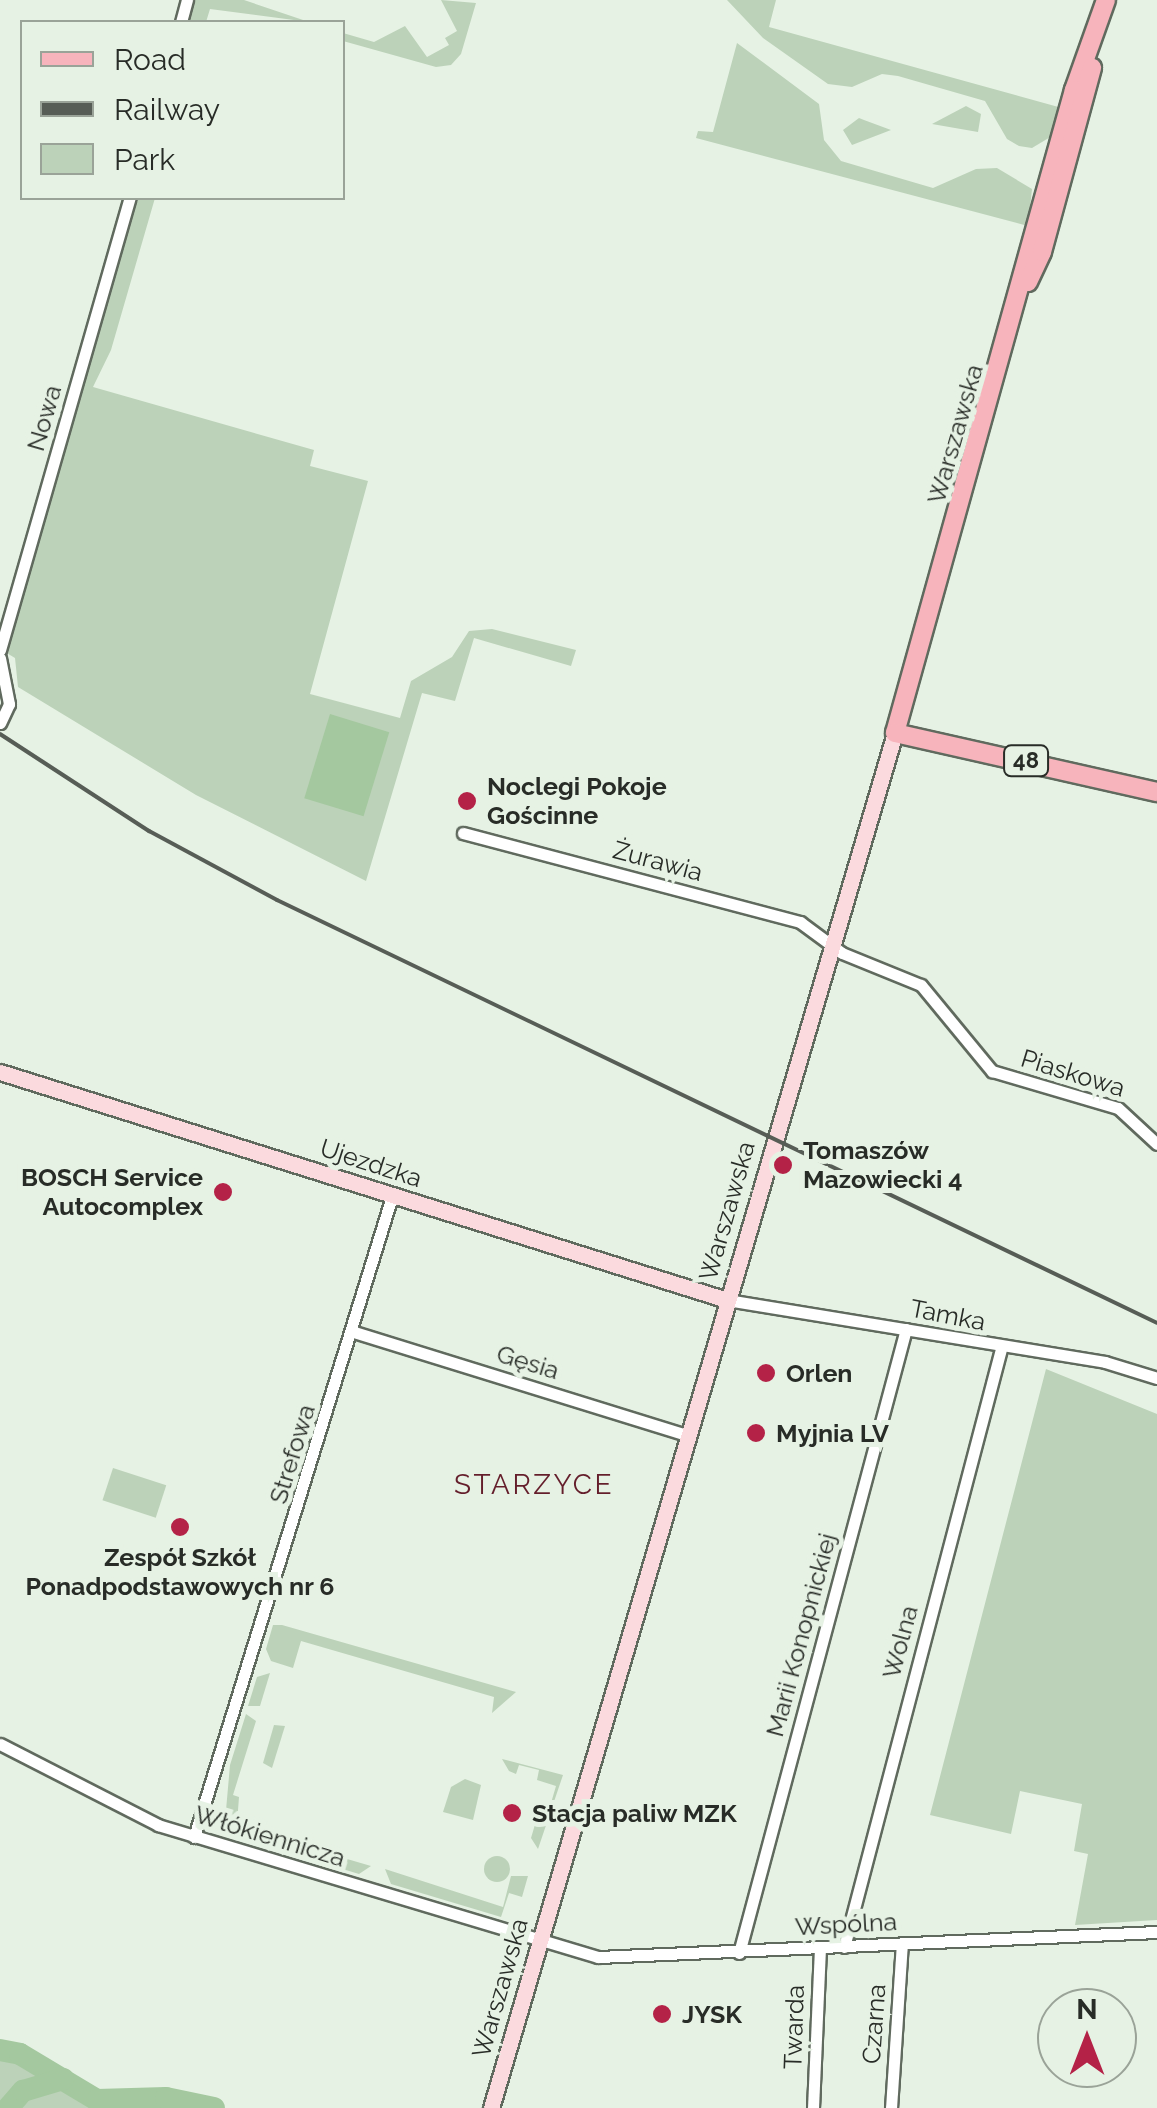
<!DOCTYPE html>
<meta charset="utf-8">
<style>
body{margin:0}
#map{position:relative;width:1157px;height:2108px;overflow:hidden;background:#e6f2e4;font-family:Raleway,sans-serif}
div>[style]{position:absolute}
.green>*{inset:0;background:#bcd2b9;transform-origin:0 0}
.round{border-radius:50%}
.water>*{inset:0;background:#a4c89f;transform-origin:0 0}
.river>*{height:22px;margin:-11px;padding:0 11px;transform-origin:11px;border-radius:11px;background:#a4c89f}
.roads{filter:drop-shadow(2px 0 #606a5e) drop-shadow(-2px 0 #606a5e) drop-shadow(0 2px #606a5e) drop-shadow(0 -2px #606a5e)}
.minor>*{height:11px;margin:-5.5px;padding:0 5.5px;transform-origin:5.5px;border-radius:5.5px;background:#fff}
.secondary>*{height:15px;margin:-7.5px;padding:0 7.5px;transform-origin:7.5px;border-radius:7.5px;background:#fbdade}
.primary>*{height:18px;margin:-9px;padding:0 9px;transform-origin:9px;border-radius:9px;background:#f7b4bc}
.rail>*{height:4px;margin:-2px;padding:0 2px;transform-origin:2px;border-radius:2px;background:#575d56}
.dots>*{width:28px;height:28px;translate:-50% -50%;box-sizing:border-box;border:5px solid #e6f2e4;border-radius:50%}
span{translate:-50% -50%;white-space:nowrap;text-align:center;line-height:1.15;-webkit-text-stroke:10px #e6f2e4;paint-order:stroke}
.shield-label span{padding:2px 8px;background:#e6f2e4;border:2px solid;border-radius:8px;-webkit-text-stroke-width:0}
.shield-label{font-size:22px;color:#282c27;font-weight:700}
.street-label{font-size:25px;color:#282c27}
.poi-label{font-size:25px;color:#282c27;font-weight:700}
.left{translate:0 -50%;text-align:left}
.right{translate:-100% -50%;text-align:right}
.neighbourhood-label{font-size:28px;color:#641e2b;letter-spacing:2.5px}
.legend{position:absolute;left:20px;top:20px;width:325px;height:180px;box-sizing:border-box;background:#e6f2e4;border:2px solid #9aa398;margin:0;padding:12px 18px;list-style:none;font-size:30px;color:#282c27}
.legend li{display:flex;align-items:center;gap:20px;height:50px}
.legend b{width:50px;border:2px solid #9aa398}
.north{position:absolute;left:1037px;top:1988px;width:100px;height:100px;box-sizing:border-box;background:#e6f2e4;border:2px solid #9aa398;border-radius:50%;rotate:0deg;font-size:28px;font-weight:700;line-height:40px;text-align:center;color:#282c27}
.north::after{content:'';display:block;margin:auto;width:35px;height:45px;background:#b42247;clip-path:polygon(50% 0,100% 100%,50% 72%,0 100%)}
</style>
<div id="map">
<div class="green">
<i style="clip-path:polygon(193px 0,244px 0,309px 22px,210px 9px,206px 22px,187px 22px)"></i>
<i style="clip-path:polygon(441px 0,476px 3px,461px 54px,451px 65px,436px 67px,343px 41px,343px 33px,374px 42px,405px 26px,427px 57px,449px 45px,445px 38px,457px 31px)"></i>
<i style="clip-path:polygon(727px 0,776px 0,769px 27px,1062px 108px,1052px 136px,1032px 148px,1019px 146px,1007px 139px,985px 101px,898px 76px,882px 74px,852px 87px,828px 84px,763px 38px)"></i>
<i style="clip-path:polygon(737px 43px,819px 104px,824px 140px,841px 161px,933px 188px,976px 169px,997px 168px,1032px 189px,1028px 226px,696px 138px,698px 131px,713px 132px)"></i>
<i style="clip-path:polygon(966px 106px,981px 114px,978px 132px,932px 124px)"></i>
<i style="clip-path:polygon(859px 118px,864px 120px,891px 130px,852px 145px,843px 130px)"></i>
<i style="clip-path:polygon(136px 198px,155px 198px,111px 350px,93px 387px,314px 450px,310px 466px,368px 481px,310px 694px,400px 718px,411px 681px,452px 657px,469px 631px,492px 629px,576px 650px,571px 666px,474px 638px,455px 701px,422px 693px,366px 881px,196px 795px,18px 687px,15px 658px,5px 652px)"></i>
<i style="clip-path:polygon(1046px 1369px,1157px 1414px,1157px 1920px,1075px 1925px,1088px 1854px,1074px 1851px,1082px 1804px,1020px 1791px,1011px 1834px,930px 1815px)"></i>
<i style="left:113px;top:1468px;width:56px;height:34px;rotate:18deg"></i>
<i style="clip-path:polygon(273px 1625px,282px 1625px,516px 1692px,492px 1713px,494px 1697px,301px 1641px,293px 1668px,271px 1661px,266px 1649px)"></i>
<i style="clip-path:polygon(270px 1673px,260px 1706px,248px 1706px,257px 1677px)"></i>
<i style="clip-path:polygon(246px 1714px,256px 1721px,233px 1795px,239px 1797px,236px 1836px,224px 1833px,230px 1765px)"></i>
<i style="clip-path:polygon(274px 1725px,285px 1726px,272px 1768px,263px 1763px)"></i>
<i style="clip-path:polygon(502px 1759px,563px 1775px,538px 1849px,531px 1838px,542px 1801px,551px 1803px,556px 1786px,537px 1780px,539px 1770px,519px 1765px,516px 1774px,509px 1771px)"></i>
<i style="clip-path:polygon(465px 1779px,481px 1785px,473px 1820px,443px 1812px,451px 1787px)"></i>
<i style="clip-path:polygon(289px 1844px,289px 1842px,371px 1866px,359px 1874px,293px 1854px)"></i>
<i class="round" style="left:484px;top:1856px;width:26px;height:26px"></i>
<i style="clip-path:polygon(385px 1869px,503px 1907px,511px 1876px,528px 1876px,522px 1897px,509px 1893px,501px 1917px,391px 1884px)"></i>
<i style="clip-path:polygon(0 2056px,54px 2081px,96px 2108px,0 2108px)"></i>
</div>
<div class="water">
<i style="left:330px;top:714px;width:62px;height:88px;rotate:17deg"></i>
</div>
<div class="river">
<i style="left:0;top:2050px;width:20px;rotate:11deg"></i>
<i style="left:20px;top:2054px;width:90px;rotate:30.9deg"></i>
<i style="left:97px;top:2100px;width:69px;rotate:-1.7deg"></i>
<i style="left:166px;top:2098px;width:49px;rotate:11.8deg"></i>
<i style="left:8px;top:2108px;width:23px;rotate:-49deg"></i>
<i style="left:23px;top:2091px;width:42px;rotate:-16.7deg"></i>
</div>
<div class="roads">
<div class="minor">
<i style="left:181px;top:22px;width:23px;rotate:-75deg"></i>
<i style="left:0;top:650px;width:470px;rotate:-74deg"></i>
<i style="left:0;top:658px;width:47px;rotate:78.9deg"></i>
<i style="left:9px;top:704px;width:21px;rotate:115deg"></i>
<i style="left:463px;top:833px;width:349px;rotate:14.8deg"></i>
<i style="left:800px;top:922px;width:52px;rotate:36.4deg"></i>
<i style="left:842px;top:953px;width:85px;rotate:22.1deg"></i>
<i style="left:921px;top:985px;width:112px;rotate:50.5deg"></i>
<i style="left:992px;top:1071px;width:131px;rotate:16.4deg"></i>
<i style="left:1118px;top:1108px;width:53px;rotate:42.7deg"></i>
<i style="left:727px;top:1300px;width:383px;rotate:9.3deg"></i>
<i style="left:1105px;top:1362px;width:54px;rotate:17.1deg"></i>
<i style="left:354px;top:1332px;width:351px;rotate:17.2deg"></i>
<i style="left:0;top:1744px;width:178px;rotate:27.1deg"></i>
<i style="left:158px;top:1825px;width:459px;rotate:16.7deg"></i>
<i style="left:598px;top:1957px;width:560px;rotate:-2.56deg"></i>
<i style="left:194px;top:1837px;width:671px;rotate:-72.83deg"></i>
<i style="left:844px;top:1947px;width:618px;rotate:-75.29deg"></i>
<i style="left:739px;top:1953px;width:646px;rotate:-75.02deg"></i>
<i style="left:813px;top:2108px;width:160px;rotate:-87.5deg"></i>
<i style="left:891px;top:2108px;width:165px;rotate:-86.2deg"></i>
</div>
<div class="secondary">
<i style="left:0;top:1072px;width:762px;rotate:17.41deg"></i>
<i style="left:491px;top:2108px;width:1433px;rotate:-73.63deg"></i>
</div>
<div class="primary">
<i style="left:1106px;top:0;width:96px;rotate:109.6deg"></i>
<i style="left:1074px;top:90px;width:667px;rotate:105.56deg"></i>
<i style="left:895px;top:733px;width:269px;rotate:12.7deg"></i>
<i style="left:1028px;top:282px;width:33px;rotate:-65deg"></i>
<i style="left:1042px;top:252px;width:191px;rotate:-74.8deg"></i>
</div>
</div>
<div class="rail">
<i style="left:0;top:734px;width:178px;rotate:33.1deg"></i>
<i style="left:149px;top:831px;width:145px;rotate:28.3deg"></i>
<i style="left:277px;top:900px;width:976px;rotate:25.67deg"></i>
</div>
<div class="dots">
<i style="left:467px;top:801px;background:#b42247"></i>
<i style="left:783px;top:1165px;background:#b42247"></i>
<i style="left:223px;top:1192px;background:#b42247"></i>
<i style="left:766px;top:1373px;background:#b42247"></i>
<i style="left:756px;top:1433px;background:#b42247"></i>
<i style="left:180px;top:1527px;background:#b42247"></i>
<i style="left:512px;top:1813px;background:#b42247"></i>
<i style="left:662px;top:2014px;background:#b42247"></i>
</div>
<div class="shield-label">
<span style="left:1026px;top:761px">48</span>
</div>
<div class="street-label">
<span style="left:44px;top:418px;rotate:-74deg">Nowa</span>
<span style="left:955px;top:434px;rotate:-74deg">Warszawska</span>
<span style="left:658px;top:861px;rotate:15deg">Żurawia</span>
<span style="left:1073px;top:1073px;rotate:17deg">Piaskowa</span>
<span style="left:371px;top:1163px;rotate:18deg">Ujezdzka</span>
<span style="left:727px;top:1211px;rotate:-74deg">Warszawska</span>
<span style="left:948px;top:1315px;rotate:11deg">Tamka</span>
<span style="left:528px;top:1362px;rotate:17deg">Gęsia</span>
<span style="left:292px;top:1454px;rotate:-73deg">Strefowa</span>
<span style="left:801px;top:1635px;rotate:-75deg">Marii Konopnickiej</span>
<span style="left:900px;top:1642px;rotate:-75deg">Wolna</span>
<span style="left:270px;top:1836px;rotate:17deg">Włókiennicza</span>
<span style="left:846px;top:1924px;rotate:-3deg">Wspólna</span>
<span style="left:500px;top:1988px;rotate:-74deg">Warszawska</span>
<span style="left:874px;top:2024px;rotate:-86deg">Czarna</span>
<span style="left:794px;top:2027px;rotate:-88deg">Twarda</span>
</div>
<div class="poi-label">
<span class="left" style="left:487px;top:801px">Noclegi Pokoje<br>Gościnne</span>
<span class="left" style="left:803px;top:1165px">Tomaszów<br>Mazowiecki 4</span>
<span class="right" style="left:203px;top:1192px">BOSCH Service<br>Autocomplex</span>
<span class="left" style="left:786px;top:1373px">Orlen</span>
<span class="left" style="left:776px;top:1433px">Myjnia LV</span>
<span style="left:180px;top:1572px">Zespół Szkół<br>Ponadpodstawowych nr 6</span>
<span class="left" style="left:532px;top:1813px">Stacja paliw MZK</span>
<span class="left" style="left:682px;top:2014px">JYSK</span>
</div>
<div class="neighbourhood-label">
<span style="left:534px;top:1485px">STARZYCE</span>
</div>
<ul class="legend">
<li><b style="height:12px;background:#f7b4bc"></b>Road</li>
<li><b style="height:12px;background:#575d56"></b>Railway</li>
<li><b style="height:28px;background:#bcd2b9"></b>Park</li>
</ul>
<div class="north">N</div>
</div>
